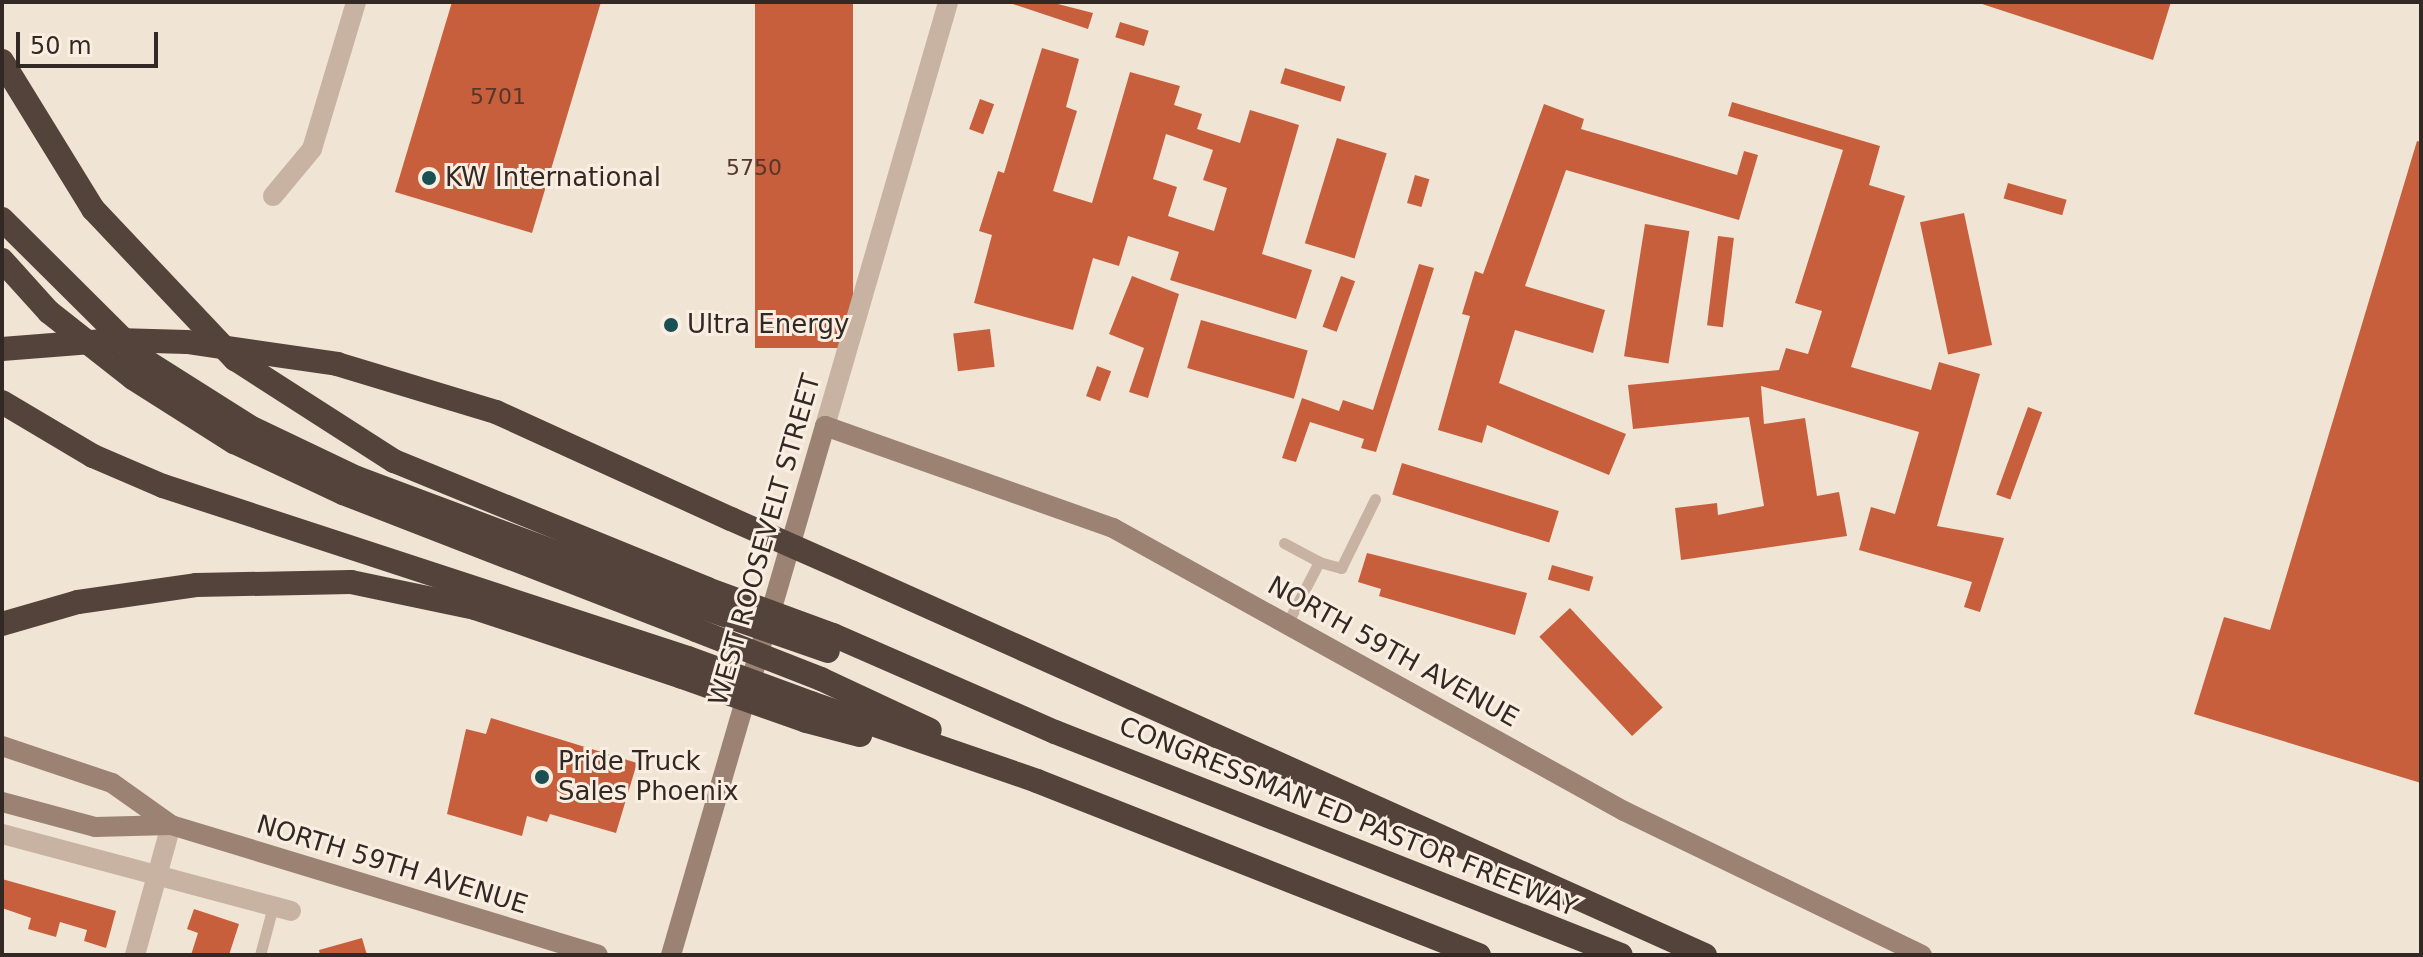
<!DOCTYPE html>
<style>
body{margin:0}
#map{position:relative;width:2423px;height:957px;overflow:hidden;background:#f0e4d5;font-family:"DejaVu Sans",sans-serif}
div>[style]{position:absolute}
.building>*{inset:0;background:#c75f3d;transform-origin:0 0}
.service>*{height:11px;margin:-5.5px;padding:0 5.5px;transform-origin:5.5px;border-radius:5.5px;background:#c8b3a2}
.minor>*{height:20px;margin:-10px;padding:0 10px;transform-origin:10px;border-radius:10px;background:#c8b3a2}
.tertiary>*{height:20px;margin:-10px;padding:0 10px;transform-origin:10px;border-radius:10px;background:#c8b3a2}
.secondary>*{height:20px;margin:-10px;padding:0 10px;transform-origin:10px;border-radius:10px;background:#9b8273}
.motorway>*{height:24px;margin:-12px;padding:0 12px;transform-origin:12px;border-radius:12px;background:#54433b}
.motorway-bridge>*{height:24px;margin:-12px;padding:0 12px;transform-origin:12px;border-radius:12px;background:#54433b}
.dots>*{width:22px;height:22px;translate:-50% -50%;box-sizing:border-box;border:4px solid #f9eee1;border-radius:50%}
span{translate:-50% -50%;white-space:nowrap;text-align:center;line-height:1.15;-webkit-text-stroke:6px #f9eee1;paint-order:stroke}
.number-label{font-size:22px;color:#57362a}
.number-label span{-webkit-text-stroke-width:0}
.poi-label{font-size:26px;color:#322924}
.left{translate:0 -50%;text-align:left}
.street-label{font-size:26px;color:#322924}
.frame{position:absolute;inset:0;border:4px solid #322924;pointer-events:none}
.scale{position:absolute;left:16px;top:32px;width:142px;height:36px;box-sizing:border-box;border:4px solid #322924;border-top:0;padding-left:10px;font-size:24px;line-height:28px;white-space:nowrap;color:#322924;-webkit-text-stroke:6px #f9eee1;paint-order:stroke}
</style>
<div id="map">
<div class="building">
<i style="clip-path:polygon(452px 2px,601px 2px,532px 233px,395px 192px)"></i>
<i style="left:755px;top:2px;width:98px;height:346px"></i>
<i style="clip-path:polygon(1007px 2px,1050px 2px,1093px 13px,1088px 29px)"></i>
<i style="clip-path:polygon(1976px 2px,2171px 2px,2153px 60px)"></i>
<i style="left:1120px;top:22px;width:30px;height:16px;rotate:17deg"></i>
<i style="clip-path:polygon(evenodd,1042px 48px,1079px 59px,1066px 107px,1077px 111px,1053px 191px,1092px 203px,1130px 72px,1180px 86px,1174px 105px,1202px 114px,1197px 129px,1240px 143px,1250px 110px,1299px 125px,1262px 254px,1312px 270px,1296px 319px,1170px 280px,1179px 252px,1128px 236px,1119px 266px,1093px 258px,1073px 330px,974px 303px,992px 235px,979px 231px,998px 171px,1004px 173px,1042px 48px,1166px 134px,1213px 150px,1203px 180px,1227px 188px,1214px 231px,1168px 216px,1177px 187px,1153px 179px,1166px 134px)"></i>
<i style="left:1285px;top:68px;width:63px;height:16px;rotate:17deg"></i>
<i style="left:980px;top:99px;width:15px;height:32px;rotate:20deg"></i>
<i style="clip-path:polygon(1732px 102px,1880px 146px,1869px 185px,1905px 196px,1851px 367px,1931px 390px,1939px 362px,1980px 374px,1937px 526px,2004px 538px,1980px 612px,1964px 607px,1972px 582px,1859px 550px,1871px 507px,1895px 514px,1919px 432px,1761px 386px,1764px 424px,1805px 418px,1817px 496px,1839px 492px,1847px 536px,1681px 560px,1675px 508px,1717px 503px,1718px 515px,1764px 506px,1749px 417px,1633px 429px,1628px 385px,1779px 370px,1786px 348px,1808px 354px,1822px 311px,1795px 303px,1843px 150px,1728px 116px)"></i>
<i style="clip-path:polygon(1544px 104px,1584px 119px,1581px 129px,1737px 175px,1744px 151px,1758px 155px,1739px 220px,1566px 170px,1525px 286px,1605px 310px,1593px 353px,1515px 330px,1499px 383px,1626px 434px,1609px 475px,1487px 425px,1482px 443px,1438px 430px,1470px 316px,1462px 314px,1475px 271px,1483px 274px)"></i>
<i style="left:1337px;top:138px;width:52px;height:110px;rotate:17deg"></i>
<i style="clip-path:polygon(2417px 141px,2421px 142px,2421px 783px,2194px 714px,2224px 617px,2270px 630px)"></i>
<i style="left:1415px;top:175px;width:15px;height:29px;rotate:16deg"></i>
<i style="left:2008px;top:183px;width:61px;height:16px;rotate:16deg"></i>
<i style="left:1964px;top:213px;width:135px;height:45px;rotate:78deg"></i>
<i style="left:1645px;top:224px;width:45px;height:134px;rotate:9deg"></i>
<i style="left:1718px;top:236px;width:16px;height:90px;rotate:7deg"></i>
<i style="clip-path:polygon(1419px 264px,1434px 268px,1376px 452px,1361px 448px,1364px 439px,1310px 422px,1296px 462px,1282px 458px,1302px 398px,1339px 411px,1343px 400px,1373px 410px)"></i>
<i style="clip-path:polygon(1132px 276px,1179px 294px,1148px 398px,1129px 392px,1144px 348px,1109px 334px)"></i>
<i style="left:1341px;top:276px;width:15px;height:54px;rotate:20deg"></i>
<i style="left:1201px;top:320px;width:111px;height:50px;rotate:16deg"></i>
<i style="left:990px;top:329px;width:38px;height:37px;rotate:83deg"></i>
<i style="left:1097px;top:366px;width:15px;height:32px;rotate:20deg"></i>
<i style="left:2028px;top:407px;width:15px;height:93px;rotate:20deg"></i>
<i style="left:1402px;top:463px;width:164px;height:33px;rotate:17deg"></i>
<i style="clip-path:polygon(1367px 553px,1527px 593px,1515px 635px,1379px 596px,1381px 589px,1358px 582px)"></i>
<i style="left:1552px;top:565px;width:43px;height:15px;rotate:16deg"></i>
<i style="left:1570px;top:608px;width:136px;height:42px;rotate:47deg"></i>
<i style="clip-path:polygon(491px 718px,637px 763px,616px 833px,550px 814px,547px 822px,527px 816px,522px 836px,447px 814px,466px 729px,486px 734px)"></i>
<i style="clip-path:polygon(2px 879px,116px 911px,106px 948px,84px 941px,87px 930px,60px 922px,56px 937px,28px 929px,31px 918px,2px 908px)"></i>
<i style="clip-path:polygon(194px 909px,239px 924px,229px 955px,191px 955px,198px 933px,187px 929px)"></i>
<i style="clip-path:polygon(362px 938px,367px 955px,320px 955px,319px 950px)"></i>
</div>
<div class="service">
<i style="left:1284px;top:543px;width:40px;rotate:28deg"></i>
<i style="left:1288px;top:622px;width:68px;rotate:-62.7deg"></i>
<i style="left:1319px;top:562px;width:23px;rotate:15deg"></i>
<i style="left:1341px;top:568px;width:77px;rotate:-63.8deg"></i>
<i style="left:260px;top:955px;width:51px;rotate:-75.1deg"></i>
</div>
<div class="minor">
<i style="left:273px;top:196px;width:61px;rotate:-50.3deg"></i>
<i style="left:312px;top:149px;width:153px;rotate:-73.3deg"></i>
<i style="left:2px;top:834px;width:299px;rotate:14.9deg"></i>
<i style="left:135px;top:955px;width:135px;rotate:-74.5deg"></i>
</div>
<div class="tertiary">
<i style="left:825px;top:426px;width:441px;rotate:-73.8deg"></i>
</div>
<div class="secondary">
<i style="left:2px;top:746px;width:116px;rotate:18.6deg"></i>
<i style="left:112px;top:783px;width:72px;rotate:35.4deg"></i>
<i style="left:171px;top:825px;width:446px;rotate:16.9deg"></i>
<i style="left:2px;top:802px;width:96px;rotate:15deg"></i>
<i style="left:95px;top:827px;width:76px;rotate:-1.5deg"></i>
<i style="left:671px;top:955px;width:551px;rotate:-73.77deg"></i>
<i style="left:825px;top:426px;width:306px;rotate:19.5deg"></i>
<i style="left:1113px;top:528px;width:584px;rotate:28.98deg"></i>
<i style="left:1624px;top:811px;width:331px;rotate:25.8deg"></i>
</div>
<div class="motorway">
<i style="left:2px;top:61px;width:174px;rotate:58.4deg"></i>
<i style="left:93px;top:209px;width:207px;rotate:46.6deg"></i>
<i style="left:235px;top:359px;width:189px;rotate:32.7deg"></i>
<i style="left:394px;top:461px;width:338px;rotate:22.2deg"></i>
<i style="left:2px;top:219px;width:200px;rotate:44.8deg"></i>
<i style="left:144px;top:360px;width:125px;rotate:32.3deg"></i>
<i style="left:250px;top:427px;width:119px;rotate:25.5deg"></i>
<i style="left:357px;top:478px;width:371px;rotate:20.5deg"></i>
<i style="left:2px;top:260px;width:70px;rotate:47.9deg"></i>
<i style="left:49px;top:312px;width:107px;rotate:38.2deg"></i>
<i style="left:133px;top:378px;width:120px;rotate:32.4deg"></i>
<i style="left:234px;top:442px;width:120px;rotate:25.1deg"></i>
<i style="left:343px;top:493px;width:379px;rotate:21.2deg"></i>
<i style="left:337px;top:364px;width:166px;rotate:16.8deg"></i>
<i style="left:496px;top:412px;width:258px;rotate:24.5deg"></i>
<i style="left:2px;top:402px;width:106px;rotate:30.7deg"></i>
<i style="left:93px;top:456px;width:76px;rotate:23.2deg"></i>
<i style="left:163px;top:486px;width:552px;rotate:18.14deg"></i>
<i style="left:851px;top:572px;width:936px;rotate:24.16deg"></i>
<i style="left:2px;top:624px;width:79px;rotate:-16.1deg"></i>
<i style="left:78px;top:602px;width:119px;rotate:-8.2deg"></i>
<i style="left:196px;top:585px;width:155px;rotate:-1.1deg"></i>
<i style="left:351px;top:582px;width:127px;rotate:11.8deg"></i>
<i style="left:475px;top:608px;width:218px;rotate:18.4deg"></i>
<i style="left:833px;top:635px;width:242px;rotate:23.6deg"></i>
<i style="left:1055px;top:732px;width:608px;rotate:21.5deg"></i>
<i style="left:821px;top:679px;width:120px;rotate:25.1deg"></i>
<i style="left:811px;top:703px;width:239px;rotate:19deg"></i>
<i style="left:1037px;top:781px;width:475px;rotate:21.5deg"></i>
<i style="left:806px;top:721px;width:56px;rotate:14.5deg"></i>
</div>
<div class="motorway-bridge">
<i style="left:2px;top:349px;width:115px;rotate:-4.5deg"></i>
<i style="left:117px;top:340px;width:70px;rotate:1.6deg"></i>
<i style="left:187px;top:342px;width:152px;rotate:8.3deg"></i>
<i style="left:731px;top:519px;width:131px;rotate:23.8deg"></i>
<i style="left:707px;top:589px;width:134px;rotate:20.1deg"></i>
<i style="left:704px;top:608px;width:131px;rotate:19.1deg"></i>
<i style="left:696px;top:630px;width:134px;rotate:21.4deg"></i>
<i style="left:688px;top:658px;width:131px;rotate:20.1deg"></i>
<i style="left:682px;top:677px;width:132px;rotate:19.5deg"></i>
</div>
<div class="dots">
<i style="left:429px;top:178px;background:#1a4f54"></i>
<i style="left:671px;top:325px;background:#1a4f54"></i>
<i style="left:542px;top:777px;background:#1a4f54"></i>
</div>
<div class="number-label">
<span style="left:498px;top:97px">5701</span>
<span style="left:754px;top:168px">5750</span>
</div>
<div class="poi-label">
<span class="left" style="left:445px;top:178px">KW International</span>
<span class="left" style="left:687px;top:325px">Ultra Energy</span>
<span class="left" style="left:558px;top:777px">Pride Truck<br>Sales Phoenix</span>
</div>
<div class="street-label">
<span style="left:765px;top:540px;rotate:-74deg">WEST ROOSEVELT STREET</span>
<span style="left:1393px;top:652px;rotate:29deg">NORTH 59TH AVENUE</span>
<span style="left:1348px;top:817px;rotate:22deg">CONGRESSMAN ED PASTOR FREEWAY</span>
<span style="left:392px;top:865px;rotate:17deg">NORTH 59TH AVENUE</span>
</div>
<div class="frame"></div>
<div class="scale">50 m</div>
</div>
